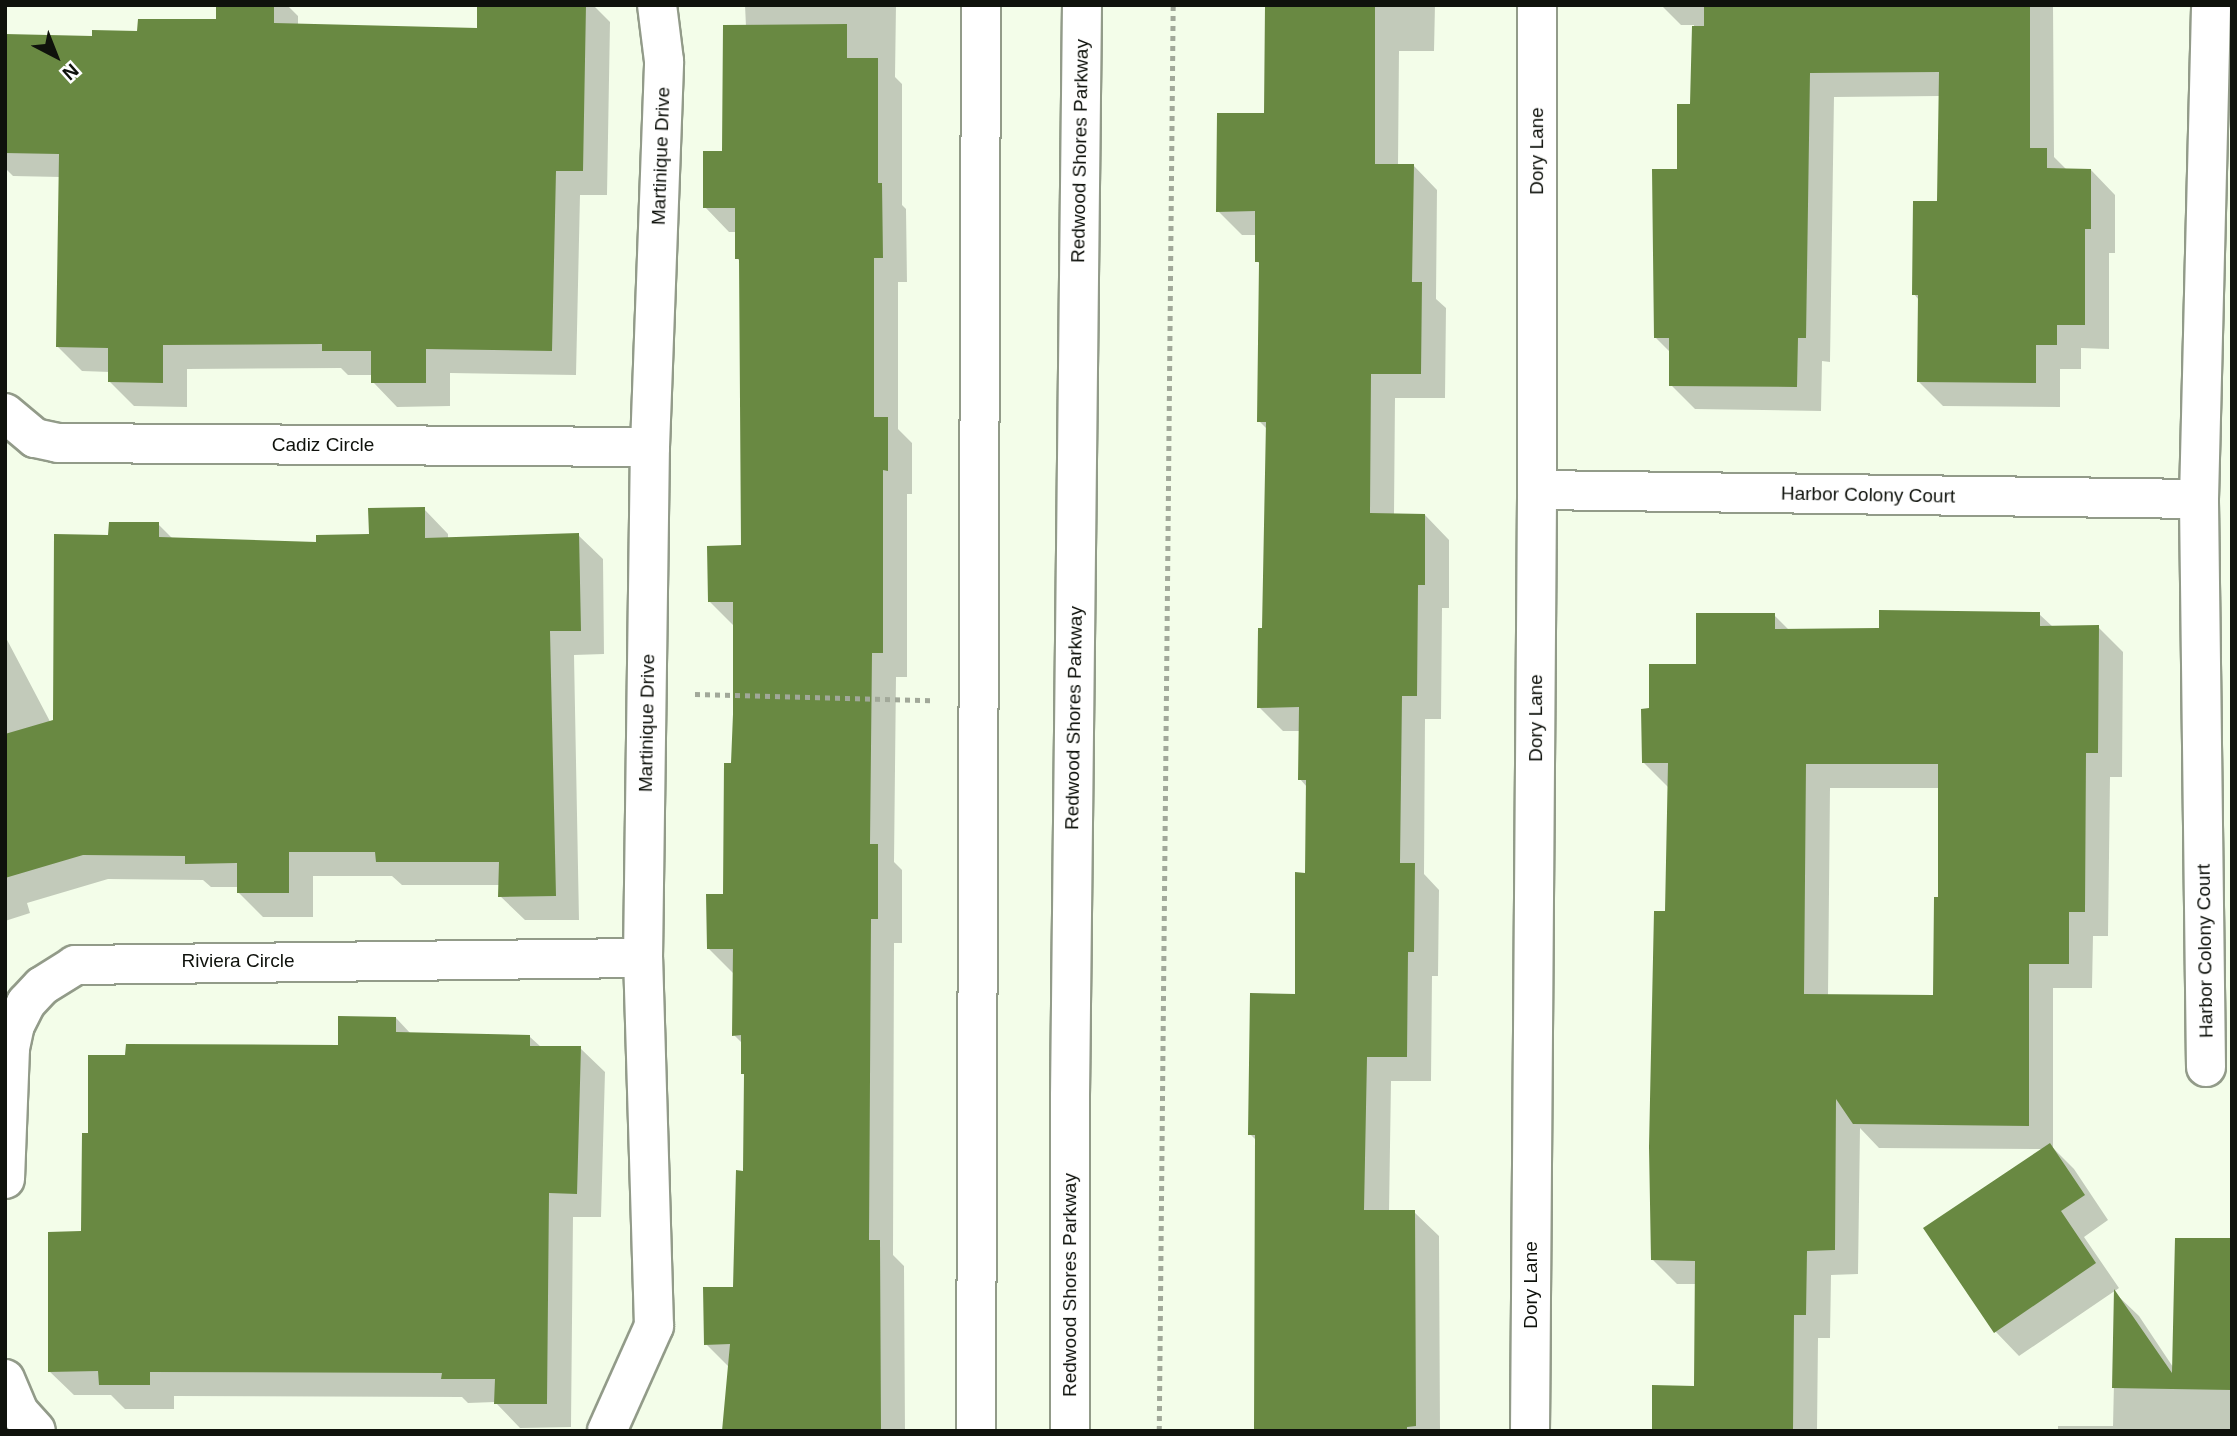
<!DOCTYPE html>
<style>
body{margin:0}
#map{position:relative;width:2237px;height:1436px;overflow:hidden;background:#f3fde9;font-family:Helvetica,sans-serif}
div>[style]{position:absolute}
.shadow>*{inset:0;background:#0003}
.building>*{inset:0;background:#698942}
.path>*{height:4.5px;margin-top:-2.25px;transform-origin:0;background:repeating-linear-gradient(90deg,#a1a899 0 5px,transparent 0 10px)}
.roads{filter:drop-shadow(2px 0 #929b89) drop-shadow(-2px 0 #929b89) drop-shadow(0 2px #929b89) drop-shadow(0 -2px #929b89)}
.minor>*{height:38px;margin:-19px;padding:0 19px;transform-origin:19px;border-radius:19px;background:#fff}
.secondary>*{height:38px;margin:-19px;padding:0 19px;transform-origin:19px;border-radius:19px;background:#fff}
span{translate:-50% -50%;white-space:nowrap;text-align:center;line-height:1.15;-webkit-text-stroke:7px #fff;paint-order:stroke}
.street-label{font-size:19px;color:#0f120c}
.frame{position:absolute;inset:0;border:7px solid #0f120c;pointer-events:none}
.north{position:absolute;left:21px;top:21px;width:70px;height:70px;-webkit-text-stroke:5px #fff;paint-order:stroke;rotate:138deg;font-size:19px;font-weight:700;line-height:28px;text-align:center;color:#0f120c}
.north::after{content:'';display:block;margin:auto;width:24px;height:32px;background:#0f120c;clip-path:polygon(50% 0,100% 100%,50% 72%,0 100%)}
</style>
<div id="map">
<div class="shadow">
<i style="clip-path:polygon(218px 5px,287px 5px,298px 16px,298px 25px,478px 30px,479px 5px,593px 5px,610px 22px,607px 195px,580px 195px,576px 375px,450px 373px,450px 406px,397px 407px,373px 382px,373px 375px,348px 375px,341px 368px,187px 369px,187px 407px,134px 406px,109px 381px,110px 372px,82px 371px,58px 347px,60px 177px,13px 176px,5px 168px,5px 33px,9px 36px,94px 38px,139px 33px,218px 21px)"></i>
<i style="clip-path:polygon(745px 5px,896px 5px,895px 77px,902px 84px,902px 205px,906px 209px,907px 282px,898px 282px,898px 429px,912px 443px,912px 494px,907px 494px,907px 677px,896px 677px,894px 862px,902px 870px,902px 943px,894px 943px,893px 1255px,904px 1266px,905px 1431px,724px 1431px,729px 1367px,706px 1344px,734px 1288px,745px 1173px,746px 1077px,743px 1073px,743px 1044px,734px 1035px,733px 973px,709px 949px,725px 896px,733px 764px,734px 626px,710px 602px,742px 547px,741px 263px,737px 258px,737px 232px,729px 232px,705px 207px,724px 153px,746px 27px)"></i>
<i style="clip-path:polygon(1267px 5px,1435px 5px,1434px 51px,1399px 51px,1398px 165px,1413px 165px,1437px 190px,1436px 299px,1446px 308px,1445px 398px,1395px 398px,1394px 515px,1425px 515px,1449px 540px,1449px 608px,1442px 608px,1441px 719px,1425px 719px,1424px 874px,1439px 890px,1438px 976px,1432px 976px,1431px 1081px,1391px 1081px,1389px 1212px,1414px 1212px,1439px 1236px,1440px 1431px,1256px 1431px,1257px 1141px,1250px 1134px,1296px 995px,1307px 875px,1307px 787px,1300px 779px,1300px 731px,1283px 731px,1259px 707px,1264px 630px,1267px 429px,1259px 421px,1261px 265px,1257px 261px,1257px 235px,1242px 235px,1218px 211px,1266px 115px)"></i>
<i style="clip-path:polygon(1661px 5px,2053px 5px,2054px 157px,2067px 170px,2091px 170px,2115px 195px,2115px 253px,2109px 253px,2109px 349px,2081px 348px,2081px 369px,2060px 369px,2060px 407px,1943px 406px,1919px 382px,1919px 300px,1914px 294px,1938px 203px,1940px 96px,1834px 97px,1830px 362px,1822px 361px,1821px 411px,1695px 409px,1671px 385px,1671px 353px,1656px 338px,1678px 171px,1692px 106px,1694px 25px,1681px 25px)"></i>
<i style="clip-path:polygon(424px 509px,448px 534px,448px 539px,578px 535px,603px 559px,604px 654px,574px 655px,579px 920px,525px 920px,500px 896px,500px 885px,402px 885px,392px 876px,313px 876px,313px 917px,263px 917px,238px 892px,238px 887px,211px 887px,203px 880px,108px 879px,27px 903px,30px 913px,5px 921px,5px 636px,55px 731px,110px 537px,158px 524px,173px 539px,318px 543px,371px 536px)"></i>
<i style="clip-path:polygon(evenodd,2039px 614px,2053px 627px,2098px 627px,2123px 652px,2122px 777px,2110px 777px,2108px 936px,2093px 936px,2092px 988px,2053px 988px,2053px 1148px,2074px 1169px,2108px 1220px,2084px 1237px,2119px 1288px,2019px 1356px,1995px 1331px,2043px 1149px,1879px 1148px,1860px 1128px,1858px 1274px,1831px 1275px,1830px 1338px,1818px 1338px,1817px 1431px,1653px 1431px,1696px 1388px,1697px 1284px,1677px 1284px,1653px 1260px,1667px 913px,1668px 787px,1643px 762px,1651px 710px,1698px 665px,1774px 615px,1790px 631px,1881px 630px,2039px 614px,1830px 788px,1940px 788px,1940px 899px,1934px 997px,1828px 996px,1830px 788px)"></i>
<i style="clip-path:polygon(396px 1018px,411px 1034px,530px 1037px,541px 1047px,580px 1048px,605px 1072px,601px 1217px,573px 1217px,571px 1427px,520px 1428px,495px 1402px,468px 1403px,462px 1397px,174px 1396px,174px 1409px,125px 1409px,111px 1395px,74px 1395px,49px 1371px,83px 1233px,89px 1134px,340px 1047px)"></i>
<i style="clip-path:polygon(2232px 1240px,2232px 1431px,2058px 1431px,2058px 1426px,2113px 1426px,2116px 1294px,2139px 1316px,2173px 1367px)"></i>
</div>
<div class="building">
<i style="clip-path:polygon(216px 5px,274px 5px,274px 23px,477px 28px,477px 5px,586px 5px,583px 171px,556px 171px,552px 351px,426px 349px,426px 383px,371px 383px,371px 351px,322px 351px,322px 344px,163px 345px,163px 383px,108px 382px,108px 348px,56px 347px,59px 154px,5px 153px,5px 34px,92px 36px,92px 30px,137px 31px,138px 19px,216px 19px)"></i>
<i style="clip-path:polygon(1265px 5px,1375px 5px,1375px 164px,1414px 164px,1412px 282px,1422px 282px,1421px 374px,1371px 374px,1370px 513px,1425px 514px,1425px 585px,1418px 585px,1417px 696px,1402px 696px,1400px 863px,1415px 863px,1414px 952px,1408px 952px,1407px 1057px,1367px 1057px,1364px 1210px,1415px 1210px,1416px 1426px,1407px 1427px,1407px 1431px,1254px 1431px,1255px 1135px,1248px 1135px,1250px 993px,1295px 994px,1295px 872px,1305px 873px,1306px 780px,1298px 780px,1299px 707px,1257px 708px,1258px 628px,1262px 628px,1266px 422px,1257px 422px,1259px 262px,1255px 262px,1255px 211px,1216px 212px,1217px 113px,1264px 113px)"></i>
<i style="clip-path:polygon(1704px 5px,2030px 7px,2030px 148px,2047px 148px,2047px 168px,2091px 169px,2091px 229px,2085px 229px,2085px 325px,2057px 325px,2057px 345px,2036px 345px,2036px 383px,1917px 382px,1918px 295px,1912px 295px,1913px 201px,1937px 201px,1939px 72px,1810px 73px,1806px 338px,1798px 338px,1797px 387px,1669px 386px,1669px 338px,1654px 338px,1652px 169px,1677px 169px,1677px 104px,1690px 104px,1692px 26px,1704px 26px)"></i>
<i style="clip-path:polygon(847px 24px,847px 58px,878px 58px,878px 183px,882px 183px,883px 258px,874px 258px,874px 417px,888px 417px,888px 471px,883px 470px,883px 653px,872px 653px,870px 844px,878px 844px,878px 919px,871px 919px,869px 1240px,880px 1240px,881px 1430px,722px 1431px,730px 1344px,704px 1345px,703px 1287px,733px 1287px,736px 1170px,743px 1171px,744px 1074px,741px 1074px,741px 1035px,732px 1036px,733px 949px,707px 949px,706px 894px,723px 894px,724px 763px,731px 763px,733px 714px,733px 602px,708px 602px,707px 546px,741px 545px,739px 259px,735px 259px,735px 208px,703px 208px,703px 151px,722px 151px,723px 25px)"></i>
<i style="clip-path:polygon(425px 507px,425px 538px,579px 533px,581px 631px,550px 631px,556px 896px,498px 897px,499px 862px,376px 862px,375px 852px,289px 852px,289px 893px,237px 893px,237px 863px,185px 864px,185px 856px,83px 855px,5px 878px,5px 734px,53px 720px,54px 534px,108px 535px,109px 522px,159px 522px,159px 537px,316px 542px,316px 535px,369px 534px,368px 508px)"></i>
<i style="clip-path:polygon(evenodd,1879px 610px,2040px 612px,2040px 626px,2099px 625px,2098px 753px,2086px 753px,2085px 912px,2069px 912px,2069px 964px,2029px 964px,2029px 1126px,1853px 1124px,1836px 1099px,1835px 1250px,1807px 1251px,1806px 1315px,1794px 1315px,1793px 1431px,1652px 1431px,1652px 1385px,1694px 1386px,1695px 1261px,1651px 1260px,1649px 1147px,1654px 911px,1665px 911px,1668px 763px,1642px 763px,1641px 709px,1649px 708px,1649px 664px,1696px 664px,1696px 613px,1775px 613px,1775px 629px,1879px 628px,1879px 610px,1806px 764px,1938px 764px,1938px 897px,1934px 897px,1933px 995px,1804px 994px,1806px 764px)"></i>
<i style="clip-path:polygon(338px 1016px,396px 1017px,396px 1032px,530px 1035px,530px 1046px,581px 1046px,577px 1194px,549px 1193px,547px 1404px,494px 1404px,495px 1379px,441px 1379px,442px 1373px,150px 1372px,150px 1385px,99px 1385px,98px 1371px,48px 1372px,48px 1232px,81px 1231px,82px 1133px,88px 1133px,88px 1055px,125px 1055px,126px 1044px,338px 1045px)"></i>
<i style="clip-path:polygon(2050px 1143px,2085px 1195px,2061px 1211px,2096px 1263px,1994px 1333px,1923px 1228px)"></i>
<i style="clip-path:polygon(2175px 1238px,2232px 1238px,2232px 1390px,2112px 1388px,2114px 1289px,2172px 1373px)"></i>
</div>
<div class="path">
<i style="left:695px;top:694px;width:236px;rotate:1.5deg"></i>
<i style="left:1159px;top:1431px;width:1426px;rotate:-89.44deg"></i>
</div>
<div class="roads">
<div class="minor">
<i style="left:5px;top:413px;width:39px;rotate:40deg"></i>
<i style="left:35px;top:438px;width:24px;rotate:12deg"></i>
<i style="left:58px;top:443px;width:592px;rotate:0.39deg"></i>
<i style="left:1537px;top:490px;width:662px;rotate:0.78deg"></i>
<i style="left:2206px;top:1067px;width:568px;rotate:-90.71deg"></i>
<i style="left:2199px;top:499px;width:490px;rotate:-88.6deg"></i>
<i style="left:5px;top:1179px;width:131px;rotate:-87.8deg"></i>
<i style="left:10px;top:1048px;width:24px;rotate:-78deg"></i>
<i style="left:15px;top:1025px;width:25px;rotate:-63deg"></i>
<i style="left:26px;top:1003px;width:23px;rotate:-47deg"></i>
<i style="left:42px;top:986px;width:39px;rotate:-32deg"></i>
<i style="left:75px;top:965px;width:568px;rotate:-0.71deg"></i>
<i style="left:5px;top:1379px;width:36px;rotate:67deg"></i>
<i style="left:19px;top:1412px;width:25px;rotate:48deg"></i>
<i style="left:607px;top:1431px;width:115px;rotate:-65.9deg"></i>
<i style="left:654px;top:1326px;width:368px;rotate:-91.7deg"></i>
<i style="left:643px;top:958px;width:511px;rotate:-89.22deg"></i>
<i style="left:650px;top:447px;width:386px;rotate:-87.9deg"></i>
<i style="left:664px;top:61px;width:56px;rotate:-97.1deg"></i>
<i style="left:1530px;top:1431px;width:941px;rotate:-89.57deg"></i>
<i style="left:1537px;top:490px;width:485px;rotate:-90deg"></i>
</div>
<div class="secondary">
<i style="left:976px;top:1431px;width:1426px;rotate:-89.8deg"></i>
<i style="left:1070px;top:1431px;width:335px;rotate:-90deg"></i>
<i style="left:1070px;top:1096px;width:1091px;rotate:-89.37deg"></i>
</div>
</div>
<div class="street-label">
<span style="left:1080px;top:151px;rotate:-89deg">Redwood Shores Parkway</span>
<span style="left:1537px;top:151px;rotate:-90deg">Dory Lane</span>
<span style="left:661px;top:156px;rotate:-88deg">Martinique Drive</span>
<span style="left:323px;top:445px">Cadiz Circle</span>
<span style="left:1868px;top:495px;rotate:1deg">Harbor Colony Court</span>
<span style="left:1074px;top:718px;rotate:-89deg">Redwood Shores Parkway</span>
<span style="left:1536px;top:718px;rotate:-90deg">Dory Lane</span>
<span style="left:647px;top:723px;rotate:-89deg">Martinique Drive</span>
<span style="left:2205px;top:951px;rotate:-91deg">Harbor Colony Court</span>
<span style="left:238px;top:961px">Riviera Circle</span>
<span style="left:1070px;top:1285px;rotate:-90deg">Redwood Shores Parkway</span>
<span style="left:1531px;top:1285px;rotate:-90deg">Dory Lane</span>
</div>
<div class="frame"></div>
<div class="north">N</div>
</div>
